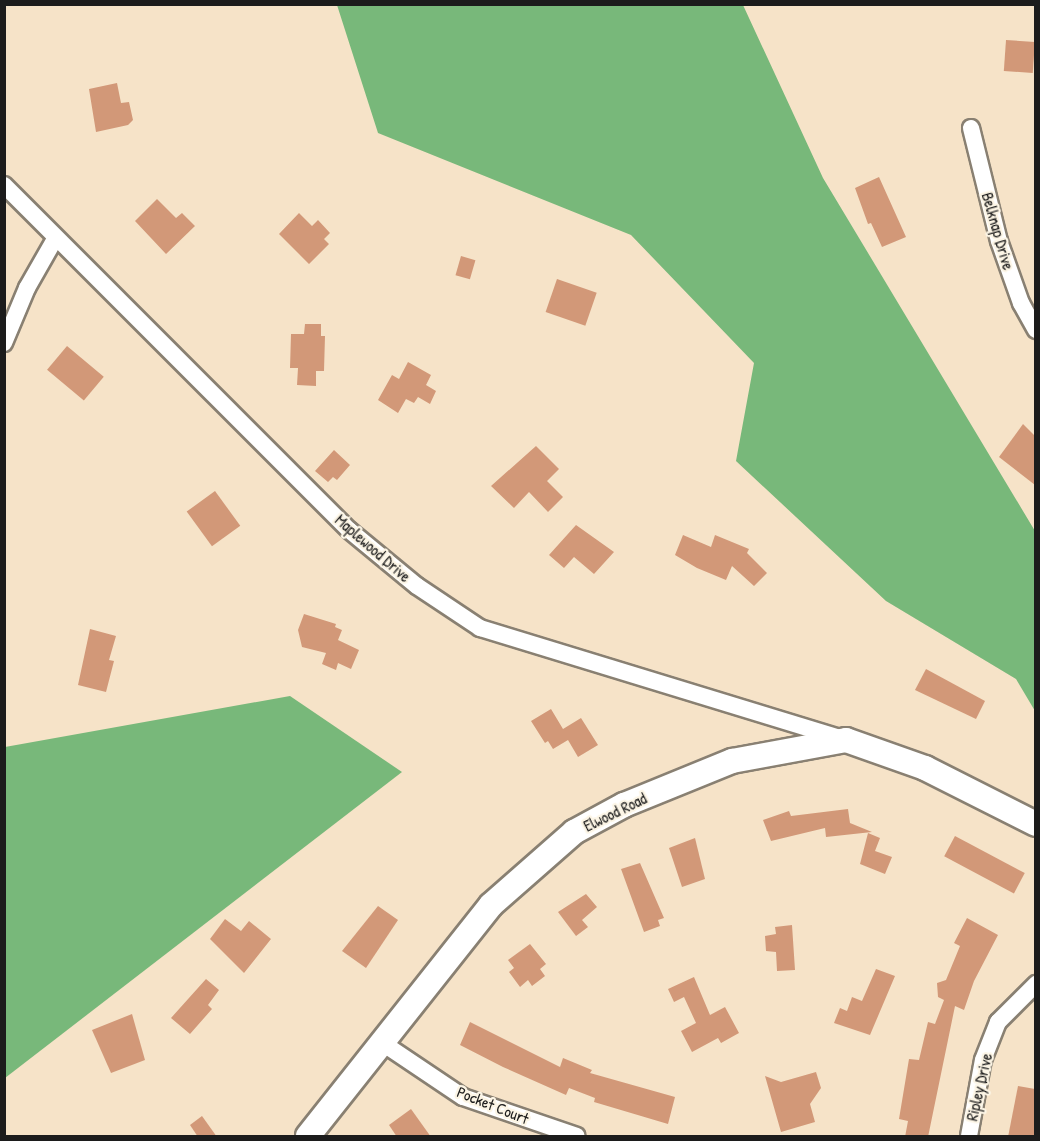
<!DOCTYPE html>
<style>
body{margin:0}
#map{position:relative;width:1040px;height:1141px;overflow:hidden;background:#f6e3c8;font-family:"Patrick Hand",sans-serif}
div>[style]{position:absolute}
.forest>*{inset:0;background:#78b87a}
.building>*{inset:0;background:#d29878;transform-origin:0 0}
.roads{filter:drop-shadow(2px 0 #898072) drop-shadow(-2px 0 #898072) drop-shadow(0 2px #898072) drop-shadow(0 -2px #898072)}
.minor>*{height:16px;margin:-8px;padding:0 8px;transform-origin:8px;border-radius:8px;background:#fff}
.secondary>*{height:24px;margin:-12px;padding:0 12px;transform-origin:12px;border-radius:12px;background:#fff}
span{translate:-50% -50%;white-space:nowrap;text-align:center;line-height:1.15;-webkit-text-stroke:4.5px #fcf5e5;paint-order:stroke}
.street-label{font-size:16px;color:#1c1c1c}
.frame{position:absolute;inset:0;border:6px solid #1c1c1c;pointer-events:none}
</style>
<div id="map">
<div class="forest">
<i style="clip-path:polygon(337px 5px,743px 5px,823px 178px,1035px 531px,1035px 711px,1016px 679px,886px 601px,736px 461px,754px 363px,631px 235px,378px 133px)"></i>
<i style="clip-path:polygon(290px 696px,402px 772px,5px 1078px,5px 747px)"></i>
</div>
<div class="building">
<i style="left:1006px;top:40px;width:29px;height:31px;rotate:4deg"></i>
<i style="clip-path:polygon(117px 83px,121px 103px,129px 102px,133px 120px,128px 125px,96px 132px,89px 89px)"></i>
<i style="clip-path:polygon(879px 177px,906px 237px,882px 247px,871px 223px,868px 224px,855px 188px)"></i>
<i style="clip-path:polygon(157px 199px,176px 218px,182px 213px,195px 226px,166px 254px,135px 221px)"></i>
<i style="clip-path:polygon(299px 213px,312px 226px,318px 220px,330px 233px,324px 239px,329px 244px,309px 264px,279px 234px)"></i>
<i style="left:461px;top:256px;width:15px;height:20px;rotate:16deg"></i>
<i style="left:557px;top:279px;width:42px;height:35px;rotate:19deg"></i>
<i style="clip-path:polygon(305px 324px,321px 324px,321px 336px,325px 336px,324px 371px,316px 371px,316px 386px,297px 385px,298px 368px,290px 368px,291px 334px,304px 334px)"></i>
<i style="left:67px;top:346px;width:48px;height:31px;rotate:40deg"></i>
<i style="clip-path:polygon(408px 362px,431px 375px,426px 385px,436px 391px,430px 404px,418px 397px,414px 403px,406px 399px,398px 413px,378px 400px,392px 375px,399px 379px)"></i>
<i style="clip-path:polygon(1023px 424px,1035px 436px,1035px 485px,999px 457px)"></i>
<i style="clip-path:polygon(536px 446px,559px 469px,547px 481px,563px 497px,548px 512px,529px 492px,514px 508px,491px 486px)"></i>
<i style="clip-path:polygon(334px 450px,350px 465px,337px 480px,333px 477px,328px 482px,315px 471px)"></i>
<i style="left:215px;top:491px;width:43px;height:35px;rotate:54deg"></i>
<i style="clip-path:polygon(576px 525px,614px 552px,594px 574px,574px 557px,564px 568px,549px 555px)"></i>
<i style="clip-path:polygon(683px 535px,711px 547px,715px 535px,749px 549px,747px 553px,767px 573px,754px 586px,732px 566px,726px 580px,697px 568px,675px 555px)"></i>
<i style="clip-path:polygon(304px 614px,336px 624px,335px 627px,342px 630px,338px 640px,359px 650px,351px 669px,338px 663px,336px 670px,322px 664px,326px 653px,302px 647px,298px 630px)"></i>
<i style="clip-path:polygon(90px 629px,116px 636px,109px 660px,114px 661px,106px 692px,78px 685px)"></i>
<i style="clip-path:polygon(926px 669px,985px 701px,976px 719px,915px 690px)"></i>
<i style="clip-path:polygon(551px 709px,563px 729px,581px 718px,598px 745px,578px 757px,568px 740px,553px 749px,548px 741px,545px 743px,531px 721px)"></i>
<i style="clip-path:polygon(848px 809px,850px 823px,872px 832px,826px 837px,825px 828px,771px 841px,763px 820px,789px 811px,791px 816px)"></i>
<i style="clip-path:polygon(868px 833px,880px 838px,875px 851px,892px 857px,885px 874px,860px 864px)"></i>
<i style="left:955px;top:836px;width:79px;height:23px;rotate:28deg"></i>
<i style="clip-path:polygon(695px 838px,705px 879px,682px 887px,669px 848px)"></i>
<i style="clip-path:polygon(640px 863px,664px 918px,658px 920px,660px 926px,644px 932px,621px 869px)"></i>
<i style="clip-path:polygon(586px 894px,597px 907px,582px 920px,588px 927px,576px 936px,558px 912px)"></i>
<i style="clip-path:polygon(378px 906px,398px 920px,366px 968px,342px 951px)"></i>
<i style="clip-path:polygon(967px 918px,998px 935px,974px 981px,964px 1010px,955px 1006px,928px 1137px,905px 1137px,908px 1121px,899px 1119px,909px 1059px,919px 1060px,928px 1022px,935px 1024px,944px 1000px,938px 997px,937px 983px,946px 980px,960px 946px,954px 943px)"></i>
<i style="clip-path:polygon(225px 919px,241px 931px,249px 921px,271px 939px,244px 973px,210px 939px)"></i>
<i style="clip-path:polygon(792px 925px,795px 970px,777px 971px,776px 952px,766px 951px,765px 936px,776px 934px,775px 927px)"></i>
<i style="clip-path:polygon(530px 944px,546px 964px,540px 969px,545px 976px,532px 986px,528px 980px,520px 987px,509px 972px,514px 968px,508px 960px)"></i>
<i style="clip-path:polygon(876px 969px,895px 976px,870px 1035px,834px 1023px,840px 1008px,847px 1011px,852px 997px,862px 1001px)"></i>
<i style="clip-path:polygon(694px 977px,710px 1015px,725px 1007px,739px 1033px,721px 1043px,718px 1038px,692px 1052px,681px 1031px,696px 1023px,684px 997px,674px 1002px,668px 989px)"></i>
<i style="clip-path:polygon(206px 979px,219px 990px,208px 1005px,212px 1009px,190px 1034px,171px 1018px)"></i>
<i style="clip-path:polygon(132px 1014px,145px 1060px,111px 1073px,92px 1030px)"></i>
<i style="clip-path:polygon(470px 1022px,560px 1067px,563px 1058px,592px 1070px,590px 1073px,675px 1097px,668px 1124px,594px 1102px,595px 1098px,569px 1088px,566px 1095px,503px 1067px,460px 1045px)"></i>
<i style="clip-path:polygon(816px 1072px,821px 1088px,810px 1104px,815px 1122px,781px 1132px,765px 1076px,781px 1082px)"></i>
<i style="clip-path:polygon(1018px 1086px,1035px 1089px,1035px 1137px,1008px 1137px)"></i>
<i style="clip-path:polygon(411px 1109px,431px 1137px,397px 1137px,389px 1125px)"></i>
<i style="clip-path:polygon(202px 1116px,217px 1137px,198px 1137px,190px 1125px)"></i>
</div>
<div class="roads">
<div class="minor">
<i style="left:971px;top:128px;width:116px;rotate:76.1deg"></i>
<i style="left:999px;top:241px;width:66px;rotate:70.5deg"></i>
<i style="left:1021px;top:303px;width:31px;rotate:61deg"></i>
<i style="left:4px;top:185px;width:488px;rotate:45deg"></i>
<i style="left:349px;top:530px;width:88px;rotate:39.5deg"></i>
<i style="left:417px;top:586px;width:76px;rotate:33.7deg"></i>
<i style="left:480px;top:628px;width:380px;rotate:17deg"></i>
<i style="left:4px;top:343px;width:60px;rotate:-67.3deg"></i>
<i style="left:27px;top:288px;width:56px;rotate:-60.3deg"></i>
<i style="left:384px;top:1044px;width:95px;rotate:33.9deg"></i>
<i style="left:463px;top:1097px;width:120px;rotate:18.9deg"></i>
<i style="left:969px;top:1136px;width:77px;rotate:-79.6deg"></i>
<i style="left:983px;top:1060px;width:41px;rotate:-68.5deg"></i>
<i style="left:998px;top:1022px;width:54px;rotate:-45deg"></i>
</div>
<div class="secondary">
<i style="left:308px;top:1136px;width:295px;rotate:-51.6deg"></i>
<i style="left:491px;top:905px;width:111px;rotate:-41.3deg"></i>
<i style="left:574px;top:832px;width:57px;rotate:-28.4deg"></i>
<i style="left:624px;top:805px;width:117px;rotate:-22.2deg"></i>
<i style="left:732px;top:761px;width:116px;rotate:-10.4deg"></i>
<i style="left:846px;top:740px;width:84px;rotate:19.5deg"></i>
<i style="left:925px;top:768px;width:124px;rotate:26.8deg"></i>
</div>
</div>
<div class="street-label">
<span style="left:998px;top:231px;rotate:74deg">Belknap Drive</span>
<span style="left:373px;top:548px;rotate:41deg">Maplewood Drive</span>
<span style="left:615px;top:812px;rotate:-26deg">Elwood Road</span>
<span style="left:979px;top:1087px;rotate:-77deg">Ripley Drive</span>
<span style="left:493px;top:1105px;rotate:22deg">Pocket Court</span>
</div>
<div class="frame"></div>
</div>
